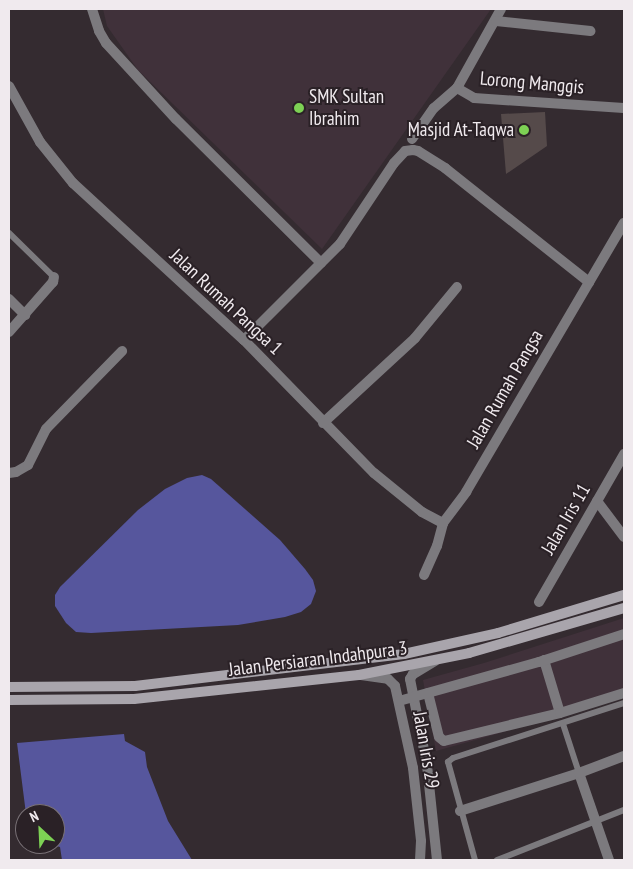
<!DOCTYPE html>
<style>
body{margin:0}
#map{position:relative;width:633px;height:869px;overflow:hidden;background:#342b30;font-family:"PT Sans Narrow",sans-serif}
div>[style]{position:absolute}
.built>*{inset:0;background:#40313a}
.water>*{inset:0;background:#56569d}
.building>*{inset:0;background:#554a4a}
.service>*{height:6px;margin:-3px;padding:0 3px;transform-origin:3px;border-radius:3px;background:#7c7a7e}
.minor>*{height:10px;margin:-5px;padding:0 5px;transform-origin:5px;border-radius:5px;background:#7c7a7e}
.secondary>*{height:10px;margin:-5px;padding:0 5px;transform-origin:5px;border-radius:5px;background:#a9a5ac}
.dots>*{width:14px;height:14px;translate:-50% -50%;box-sizing:border-box;border:2px solid #2a2126;border-radius:50%}
span{translate:-50% -50%;white-space:nowrap;text-align:center;line-height:1.15;-webkit-text-stroke:4px #2a2126;paint-order:stroke}
.street-label{font-size:19px;color:#f0eaee}
.poi-label{font-size:19px;color:#f0eaee}
.left{translate:0 -50%;text-align:left}
.right{translate:-100% -50%;text-align:right}
.frame{position:absolute;inset:0;border:10px solid #f0eaee;pointer-events:none}
.north{position:absolute;left:15px;top:804px;width:50px;height:50px;box-sizing:border-box;background:#2a2126;border:1px solid #797176;border-radius:50%;rotate:335deg;font-size:14px;font-weight:700;line-height:20px;text-align:center;color:#f0eaee}
.north::after{content:'';display:block;margin:auto;width:18px;height:22px;background:#7dd154;clip-path:polygon(50% 0,100% 100%,50% 72%,0 100%)}
</style>
<div id="map">
<div class="built">
<i style="clip-path:polygon(103px 9px,491px 9px,322px 249px,138px 70px,107px 26px)"></i>
<i style="clip-path:polygon(624px 618px,624px 698px,436px 751px,423px 680px,484px 663px)"></i>
</div>
<div class="water">
<i style="clip-path:polygon(202px 475px,211px 479px,280px 540px,305px 569px,313px 580px,316px 591px,311px 604px,301px 612px,285px 617px,238px 625px,91px 633px,76px 632px,66px 623px,55px 606px,55px 595px,60px 587px,138px 510px,165px 489px,187px 478px)"></i>
<i style="clip-path:polygon(124px 734px,125px 741px,145px 752px,147px 767px,168px 821px,192px 860px,62px 860px,60px 847px,50px 844px,55px 844px,55px 814px,26px 814px,17px 743px)"></i>
</div>
<div class="building">
<i style="clip-path:polygon(545px 112px,547px 146px,506px 174px,501px 114px)"></i>
</div>
<div class="service">
<i style="left:9px;top:233px;width:63px;rotate:44.4deg"></i>
<i style="left:563px;top:724px;width:52px;rotate:71.9deg"></i>
<i style="left:475px;top:860px;width:102px;rotate:-105.4deg"></i>
<i style="left:448px;top:762px;width:6px;rotate:-39deg"></i>
<i style="left:453px;top:758px;width:180px;rotate:-17.8deg"></i>
<i style="left:497px;top:860px;width:136px;rotate:-21.5deg"></i>
</div>
<div class="minor">
<i style="left:92px;top:9px;width:23px;rotate:72deg"></i>
<i style="left:99px;top:31px;width:14px;rotate:60deg"></i>
<i style="left:106px;top:43px;width:103px;rotate:47.4deg"></i>
<i style="left:176px;top:119px;width:204px;rotate:44.8deg"></i>
<i style="left:321px;top:263px;width:109px;rotate:135deg"></i>
<i style="left:501px;top:9px;width:90px;rotate:119.1deg"></i>
<i style="left:457px;top:88px;width:20px;rotate:30deg"></i>
<i style="left:474px;top:98px;width:150px;rotate:3.8deg"></i>
<i style="left:496px;top:21px;width:95px;rotate:6.1deg"></i>
<i style="left:9px;top:86px;width:64px;rotate:61deg"></i>
<i style="left:40px;top:142px;width:53px;rotate:51.2deg"></i>
<i style="left:73px;top:183px;width:232px;rotate:42.6deg"></i>
<i style="left:244px;top:340px;width:186px;rotate:45.7deg"></i>
<i style="left:374px;top:473px;width:62px;rotate:39.1deg"></i>
<i style="left:422px;top:512px;width:24px;rotate:28deg"></i>
<i style="left:412px;top:139px;width:38px;rotate:-55deg"></i>
<i style="left:434px;top:108px;width:30px;rotate:-41deg"></i>
<i style="left:321px;top:263px;width:27px;rotate:-45deg"></i>
<i style="left:340px;top:244px;width:97px;rotate:-56.3deg"></i>
<i style="left:394px;top:163px;width:16px;rotate:-47deg"></i>
<i style="left:405px;top:151px;width:8px;rotate:-7deg"></i>
<i style="left:413px;top:150px;width:5px;rotate:11deg"></i>
<i style="left:418px;top:151px;width:32px;rotate:32deg"></i>
<i style="left:445px;top:168px;width:184px;rotate:38.4deg"></i>
<i style="left:9px;top:299px;width:23px;rotate:45deg"></i>
<i style="left:9px;top:332px;width:67px;rotate:-48.7deg"></i>
<i style="left:53px;top:282px;width:5px;rotate:-79deg"></i>
<i style="left:323px;top:423px;width:125px;rotate:-42.7deg"></i>
<i style="left:415px;top:338px;width:66px;rotate:-50.5deg"></i>
<i style="left:9px;top:473px;width:7px;rotate:-8deg"></i>
<i style="left:16px;top:472px;width:14px;rotate:-30deg"></i>
<i style="left:28px;top:465px;width:40px;rotate:-63.4deg"></i>
<i style="left:46px;top:429px;width:109px;rotate:-45.7deg"></i>
<i style="left:597px;top:501px;width:45px;rotate:53.1deg"></i>
<i style="left:424px;top:575px;width:32px;rotate:-66deg"></i>
<i style="left:437px;top:546px;width:24px;rotate:-75deg"></i>
<i style="left:443px;top:523px;width:39px;rotate:-53deg"></i>
<i style="left:466px;top:492px;width:312px;rotate:-59.6deg"></i>
<i style="left:539px;top:602px;width:171px;rotate:-60.1deg"></i>
<i style="left:544px;top:660px;width:55px;rotate:73.2deg"></i>
<i style="left:435px;top:661px;width:26px;rotate:149deg"></i>
<i style="left:413px;top:674px;width:6px;rotate:121deg"></i>
<i style="left:410px;top:679px;width:88px;rotate:78.8deg"></i>
<i style="left:427px;top:765px;width:96px;rotate:84deg"></i>
<i style="left:361px;top:675px;width:27px;rotate:8deg"></i>
<i style="left:388px;top:679px;width:10px;rotate:45deg"></i>
<i style="left:395px;top:686px;width:84px;rotate:77.6deg"></i>
<i style="left:413px;top:768px;width:73px;rotate:83.7deg"></i>
<i style="left:421px;top:841px;width:19px;rotate:93deg"></i>
<i style="left:428px;top:693px;width:45px;rotate:76deg"></i>
<i style="left:439px;top:737px;width:6px;rotate:39deg"></i>
<i style="left:444px;top:741px;width:119px;rotate:-13.6deg"></i>
<i style="left:560px;top:713px;width:67px;rotate:-17.4deg"></i>
<i style="left:399px;top:701px;width:145px;rotate:-15.6deg"></i>
<i style="left:539px;top:662px;width:89px;rotate:-18.2deg"></i>
<i style="left:579px;top:773px;width:92px;rotate:71deg"></i>
<i style="left:460px;top:811px;width:125px;rotate:-17.7deg"></i>
<i style="left:579px;top:773px;width:48px;rotate:-20.7deg"></i>
</div>
<div class="secondary">
<i style="left:9px;top:687px;width:126px;rotate:-0.5deg"></i>
<i style="left:135px;top:686px;width:271px;rotate:-6.8deg"></i>
<i style="left:404px;top:654px;width:96px;rotate:-12.6deg"></i>
<i style="left:498px;top:633px;width:132px;rotate:-16.8deg"></i>
<i style="left:9px;top:700px;width:125px;rotate:-0.5deg"></i>
<i style="left:134px;top:699px;width:226px;rotate:-6.1deg"></i>
<i style="left:359px;top:675px;width:112px;rotate:-11.3deg"></i>
<i style="left:469px;top:653px;width:161px;rotate:-16.2deg"></i>
</div>
<div class="dots">
<i style="left:299px;top:108px;background:#7dd154"></i>
<i style="left:524px;top:130px;background:#7dd154"></i>
</div>
<div class="street-label">
<span style="left:532px;top:83px;rotate:5deg">Lorong Manggis</span>
<span style="left:226px;top:302px;rotate:43deg">Jalan Rumah Pangsa 1</span>
<span style="left:505px;top:389px;rotate:-60deg">Jalan Rumah Pangsa</span>
<span style="left:566px;top:519px;rotate:-60deg">Jalan Iris 11</span>
<span style="left:318px;top:659px;rotate:-7deg">Jalan Persiaran Indahpura 3</span>
<span style="left:426px;top:750px;rotate:80deg">Jalan Iris 29</span>
</div>
<div class="poi-label">
<span class="left" style="left:309px;top:108px">SMK Sultan<br>Ibrahim</span>
<span class="right" style="left:514px;top:130px">Masjid At-Taqwa</span>
</div>
<div class="frame"></div>
<div class="north">N</div>
</div>
